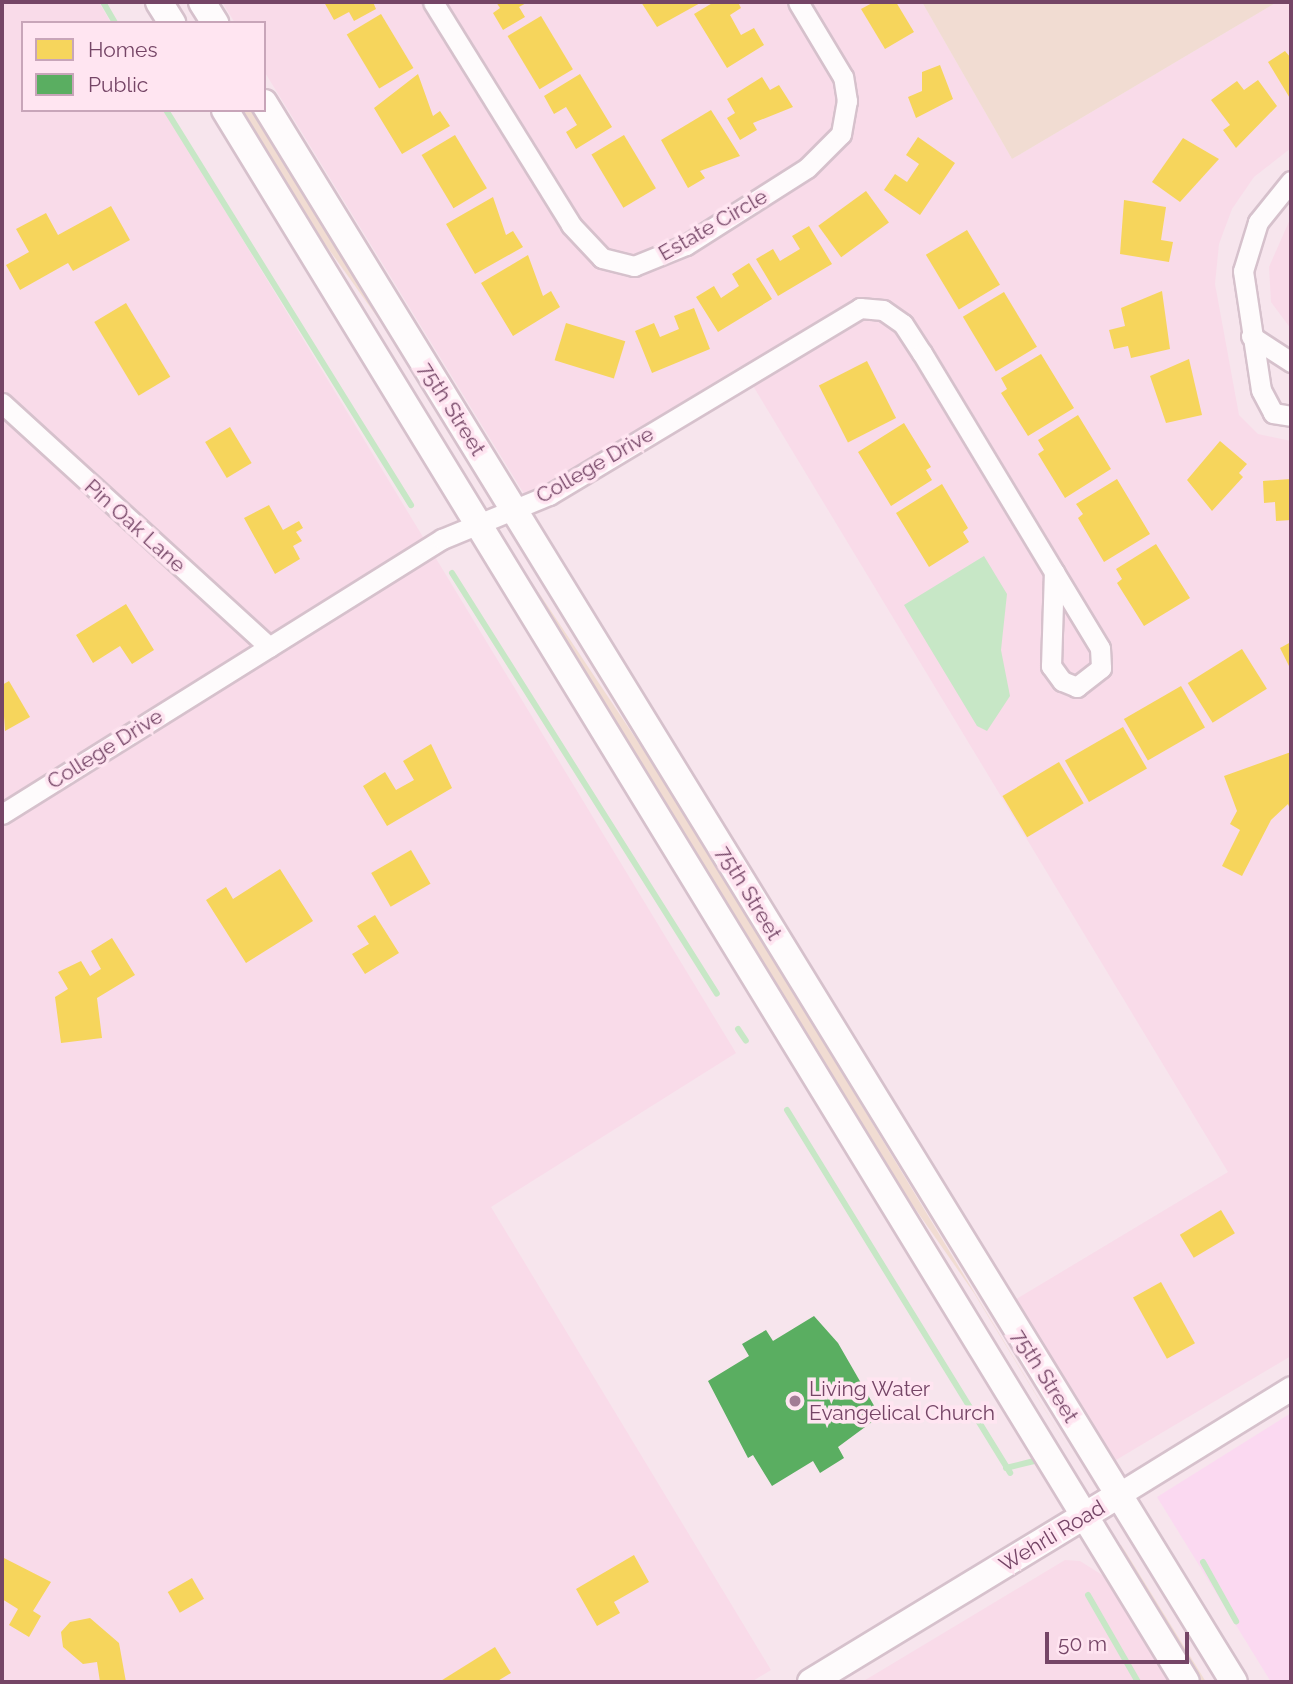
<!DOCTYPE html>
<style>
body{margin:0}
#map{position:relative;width:1293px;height:1684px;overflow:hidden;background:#f7e5ed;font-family:Raleway,sans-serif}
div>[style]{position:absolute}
.residential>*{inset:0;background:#f9dbe9}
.commercial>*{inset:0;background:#fbd9f1}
.green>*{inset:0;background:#f1dcd2}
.water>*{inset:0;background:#c7e7c6}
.homes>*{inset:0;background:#f6d55c;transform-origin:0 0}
.public>*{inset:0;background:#5aae61}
.stream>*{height:6px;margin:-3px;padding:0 3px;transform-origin:3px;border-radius:3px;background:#c7e7c6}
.roads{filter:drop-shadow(2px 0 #d6c1cc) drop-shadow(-2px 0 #d6c1cc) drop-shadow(0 2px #d6c1cc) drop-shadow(0 -2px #d6c1cc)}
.minor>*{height:19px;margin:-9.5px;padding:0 9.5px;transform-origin:9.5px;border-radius:9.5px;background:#fefbfc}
.tertiary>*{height:23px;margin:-11.5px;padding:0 11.5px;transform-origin:11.5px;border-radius:11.5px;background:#fefbfc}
.secondary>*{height:26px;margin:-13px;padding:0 13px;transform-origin:13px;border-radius:13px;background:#fefbfc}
.dots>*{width:19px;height:19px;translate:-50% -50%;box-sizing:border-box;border:4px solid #ffe5f1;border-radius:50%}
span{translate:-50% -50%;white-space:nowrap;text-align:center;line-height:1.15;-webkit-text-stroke:7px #ffe5f1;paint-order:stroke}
.street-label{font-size:21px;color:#754566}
.poi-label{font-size:21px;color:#754566}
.left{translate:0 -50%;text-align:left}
.frame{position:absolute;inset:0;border:4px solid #754566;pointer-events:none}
.legend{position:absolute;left:21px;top:21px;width:245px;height:91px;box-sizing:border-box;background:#ffe5f1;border:2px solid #c8a5b9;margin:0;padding:9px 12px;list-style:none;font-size:21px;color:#754566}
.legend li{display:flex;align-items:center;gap:14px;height:35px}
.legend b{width:35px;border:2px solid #c8a5b9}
.scale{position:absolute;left:1045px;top:1632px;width:144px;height:32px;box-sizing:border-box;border:4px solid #754566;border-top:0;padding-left:9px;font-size:21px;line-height:24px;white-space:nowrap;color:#754566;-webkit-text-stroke:5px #ffe5f1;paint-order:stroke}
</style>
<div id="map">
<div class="residential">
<i style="clip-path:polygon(2px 2px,99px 2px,111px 23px,23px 23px,23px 110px,164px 110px,736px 1053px,491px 1207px,771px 1670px,751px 1682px,2px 1682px)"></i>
<i style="clip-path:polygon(222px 2px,922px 2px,1012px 159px,1277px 2px,1291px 2px,1291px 148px,1254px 177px,1232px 209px,1219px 244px,1215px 284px,1239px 415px,1258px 434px,1291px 441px,1291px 1356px,1111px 1463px,1013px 1301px,1228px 1172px,741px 366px,526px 497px,264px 71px,264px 23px,235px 23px)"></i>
<i style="clip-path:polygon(1291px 217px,1291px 329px,1271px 302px,1269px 267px)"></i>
<i style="clip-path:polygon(1065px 1560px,1080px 1561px,1107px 1578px,1170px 1682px,862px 1682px)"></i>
</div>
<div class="commercial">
<i style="clip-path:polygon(1291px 1413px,1291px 1682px,1271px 1682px,1157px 1497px)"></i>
</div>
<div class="green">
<i style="clip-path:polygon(922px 2px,1277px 2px,1012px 159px)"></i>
<i style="clip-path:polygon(240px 110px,255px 110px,403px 353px,295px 202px)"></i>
<i style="clip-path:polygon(525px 572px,684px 811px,1079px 1466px,974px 1293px,875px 1151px)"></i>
<i style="clip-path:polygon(1121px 1545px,1125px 1551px,1206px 1682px,1199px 1682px,1117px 1548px)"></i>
</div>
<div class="water">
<i style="clip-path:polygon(984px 556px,1007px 594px,1001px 650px,1010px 696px,987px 731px,977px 726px,904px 605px)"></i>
</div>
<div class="homes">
<i style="clip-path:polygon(324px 2px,373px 2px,376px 9px,354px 21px,349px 12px,334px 20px)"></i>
<i style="clip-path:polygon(496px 2px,528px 2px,519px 7px,525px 17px,503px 30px,493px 13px,500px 8px)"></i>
<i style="clip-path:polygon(641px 2px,702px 2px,657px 27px)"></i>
<i style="clip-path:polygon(714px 2px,738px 2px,741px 8px,730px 15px,741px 35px,754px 28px,764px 45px,727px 68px,694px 14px)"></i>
<i style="clip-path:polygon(874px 2px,896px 2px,914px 32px,885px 49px,861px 9px)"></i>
<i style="left:381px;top:14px;width:63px;height:40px;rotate:59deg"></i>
<i style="left:541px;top:16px;width:62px;height:39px;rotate:59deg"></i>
<i style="clip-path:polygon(1285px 51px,1291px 58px,1291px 100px,1268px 62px)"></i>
<i style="clip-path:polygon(940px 65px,953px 99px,916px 118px,908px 97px,922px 91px,922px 72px)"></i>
<i style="clip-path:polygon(418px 74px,433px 116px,440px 111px,450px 126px,402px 154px,374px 108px)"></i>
<i style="clip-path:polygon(580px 74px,612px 127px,576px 149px,566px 132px,577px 125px,566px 107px,554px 114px,544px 96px)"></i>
<i style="clip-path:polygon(762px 77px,770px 90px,779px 85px,793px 107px,753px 123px,757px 130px,740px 140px,727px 118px,735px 113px,727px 99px)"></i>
<i style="clip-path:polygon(1258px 80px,1277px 106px,1236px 148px,1223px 130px,1230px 125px,1211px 100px,1237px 81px,1244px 90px)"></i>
<i style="clip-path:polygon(711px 110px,740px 156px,700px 171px,705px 178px,688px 188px,661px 140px)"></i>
<i style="left:455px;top:135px;width:62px;height:39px;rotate:59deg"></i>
<i style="left:624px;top:135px;width:62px;height:38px;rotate:59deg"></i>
<i style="clip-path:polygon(918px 137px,955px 163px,920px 215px,884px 190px,895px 174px,907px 182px,919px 164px,906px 155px)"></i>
<i style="clip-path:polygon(1183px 138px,1219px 159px,1180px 202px,1152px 182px)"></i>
<i style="left:866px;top:191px;width:39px;height:59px;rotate:54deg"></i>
<i style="clip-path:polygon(493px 197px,506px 235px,513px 231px,523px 247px,475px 274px,446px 224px)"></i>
<i style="clip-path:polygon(1124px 200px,1166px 207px,1161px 240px,1173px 242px,1169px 262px,1120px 254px)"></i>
<i style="clip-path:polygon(111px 206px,130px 240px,73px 271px,68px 263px,20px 290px,6px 265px,29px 252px,16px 229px,46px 213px,58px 235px)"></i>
<i style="clip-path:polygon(809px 226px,832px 264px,778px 296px,756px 259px,773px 249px,780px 261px,800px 249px,792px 236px)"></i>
<i style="left:967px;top:230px;width:64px;height:48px;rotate:59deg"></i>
<i style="clip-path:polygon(528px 255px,543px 296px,551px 291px,560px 307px,513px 336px,481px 283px)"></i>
<i style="clip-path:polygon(749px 263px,772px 299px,718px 332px,696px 297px,714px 286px,721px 298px,739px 286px,732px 274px)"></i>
<i style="clip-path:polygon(1162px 291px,1170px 349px,1131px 358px,1128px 346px,1114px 349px,1109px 330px,1125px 326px,1121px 308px)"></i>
<i style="left:1004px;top:292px;width:64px;height:48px;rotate:59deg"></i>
<i style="left:126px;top:303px;width:86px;height:37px;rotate:59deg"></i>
<i style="clip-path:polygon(694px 308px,710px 349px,652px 373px,635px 331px,654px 323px,660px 337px,679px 329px,674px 316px)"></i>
<i style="left:566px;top:323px;width:62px;height:39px;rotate:17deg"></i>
<i style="clip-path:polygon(1041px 354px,1074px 408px,1028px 436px,1001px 393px,1007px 389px,1001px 378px)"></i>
<i style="clip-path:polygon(1189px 359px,1202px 415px,1166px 423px,1150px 376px)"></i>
<i style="left:867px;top:361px;width:64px;height:54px;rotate:63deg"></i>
<i style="clip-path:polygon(1078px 415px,1111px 469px,1065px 498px,1038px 454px,1044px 450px,1038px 440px)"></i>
<i style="clip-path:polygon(904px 423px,931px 467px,926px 470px,932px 480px,891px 506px,858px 452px)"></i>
<i style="left:230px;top:427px;width:42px;height:29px;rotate:59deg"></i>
<i style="clip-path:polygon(1220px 441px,1247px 464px,1239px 473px,1243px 477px,1212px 511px,1187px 480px)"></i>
<i style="clip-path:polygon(1117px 479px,1150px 534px,1104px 562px,1078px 518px,1083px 514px,1076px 504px)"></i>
<i style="clip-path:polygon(1291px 479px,1291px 520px,1276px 521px,1275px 502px,1264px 503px,1263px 481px)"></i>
<i style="clip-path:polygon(942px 484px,968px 528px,963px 532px,969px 542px,929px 567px,896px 513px)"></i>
<i style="clip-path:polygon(269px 505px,283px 530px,299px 521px,303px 528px,296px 532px,302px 541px,293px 546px,300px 559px,275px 574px,244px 518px)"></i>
<i style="clip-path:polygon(1156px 544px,1190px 598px,1144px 626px,1117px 583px,1122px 579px,1116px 569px)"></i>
<i style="clip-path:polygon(126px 604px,154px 650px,132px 664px,120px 646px,93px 663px,76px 635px)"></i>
<i style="clip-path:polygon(1291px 642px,1291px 670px,1280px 648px)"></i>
<i style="left:1242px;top:649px;width:47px;height:64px;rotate:58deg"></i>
<i style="clip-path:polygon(9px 681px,30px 717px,5px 731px,2px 685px)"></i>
<i style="left:1181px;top:686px;width:48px;height:66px;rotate:60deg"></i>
<i style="left:1123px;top:727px;width:48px;height:67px;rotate:60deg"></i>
<i style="clip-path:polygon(431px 744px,452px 788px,387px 826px,363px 786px,385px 772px,396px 790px,414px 780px,403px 761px)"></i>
<i style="clip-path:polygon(1291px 752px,1291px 812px,1288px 804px,1271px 820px,1242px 876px,1222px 866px,1240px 830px,1230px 824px,1237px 811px,1224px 776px)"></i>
<i style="left:1059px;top:762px;width:48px;height:66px;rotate:59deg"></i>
<i style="left:411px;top:850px;width:39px;height:46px;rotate:60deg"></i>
<i style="clip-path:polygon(280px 869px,313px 921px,246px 963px,206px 900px,226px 887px,233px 899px)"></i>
<i style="clip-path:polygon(375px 915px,399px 953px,365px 974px,352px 954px,369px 944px,357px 926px)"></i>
<i style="clip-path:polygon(112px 938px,135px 975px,97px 998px,102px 1038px,61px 1043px,55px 997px,68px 989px,58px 972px,81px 961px,90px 976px,101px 969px,91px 951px)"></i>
<i style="left:1221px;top:1210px;width:27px;height:48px;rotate:59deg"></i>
<i style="left:1161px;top:1282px;width:70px;height:32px;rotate:61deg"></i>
<i style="clip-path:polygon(634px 1555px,649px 1582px,614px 1602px,620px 1613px,597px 1626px,576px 1589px)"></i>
<i style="clip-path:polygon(2px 1557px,51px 1582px,33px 1611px,41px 1616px,29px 1637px,9px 1625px,18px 1609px,2px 1599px)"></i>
<i style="left:192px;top:1578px;width:24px;height:28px;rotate:60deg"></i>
<i style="clip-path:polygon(90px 1618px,119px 1643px,126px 1682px,100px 1682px,97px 1662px,83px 1664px,63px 1647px,61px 1632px,70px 1622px)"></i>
<i style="clip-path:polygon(495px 1647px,511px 1673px,496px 1682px,439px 1682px)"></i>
</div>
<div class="public">
<i style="clip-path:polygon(814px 1316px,838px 1343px,880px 1416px,838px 1447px,844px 1458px,820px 1473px,813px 1461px,772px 1486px,753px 1455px,748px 1458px,708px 1381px,749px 1356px,742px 1344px,766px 1330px,773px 1341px)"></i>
</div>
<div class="stream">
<i style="left:103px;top:2px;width:24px;rotate:60deg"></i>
<i style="left:166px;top:110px;width:465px;rotate:58.2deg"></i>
<i style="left:452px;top:573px;width:497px;rotate:57.8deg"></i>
<i style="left:738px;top:1029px;width:14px;rotate:56deg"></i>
<i style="left:787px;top:1110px;width:426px;rotate:58.4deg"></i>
<i style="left:1006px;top:1468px;width:30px;rotate:-14deg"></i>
<i style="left:1203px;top:1562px;width:68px;rotate:60.8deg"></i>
<i style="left:1088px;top:1595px;width:100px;rotate:60.1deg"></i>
</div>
<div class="roads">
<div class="minor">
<i style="left:433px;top:2px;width:262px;rotate:58.2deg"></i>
<i style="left:571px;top:225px;width:45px;rotate:46.8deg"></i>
<i style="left:602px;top:258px;width:33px;rotate:14deg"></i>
<i style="left:634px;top:266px;width:56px;rotate:-22deg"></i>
<i style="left:686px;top:245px;width:143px;rotate:-32.5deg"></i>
<i style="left:807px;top:168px;width:48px;rotate:-45deg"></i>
<i style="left:841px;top:134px;width:34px;rotate:-80deg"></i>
<i style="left:847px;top:101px;width:24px;rotate:-99deg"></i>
<i style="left:843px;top:77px;width:87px;rotate:-121deg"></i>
<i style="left:1291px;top:181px;width:53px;rotate:128.8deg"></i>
<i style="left:1258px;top:222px;width:51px;rotate:107deg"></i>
<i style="left:1243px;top:271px;width:120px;rotate:81.4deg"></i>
<i style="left:1261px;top:390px;width:26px;rotate:62deg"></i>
<i style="left:1273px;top:413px;width:18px;rotate:9deg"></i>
<i style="left:1251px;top:336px;width:48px;rotate:33deg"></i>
<i style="left:2px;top:403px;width:362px;rotate:42.4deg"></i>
<i style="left:2px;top:814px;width:519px;rotate:-32.01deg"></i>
<i style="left:442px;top:539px;width:116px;rotate:-22.4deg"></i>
<i style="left:549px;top:495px;width:363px;rotate:-31deg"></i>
<i style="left:860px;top:308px;width:23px;rotate:5deg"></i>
<i style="left:883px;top:310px;width:24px;rotate:35deg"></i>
<i style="left:903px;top:324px;width:35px;rotate:57deg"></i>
<i style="left:922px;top:353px;width:256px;rotate:58.9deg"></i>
<i style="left:1054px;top:572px;width:89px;rotate:58.8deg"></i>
<i style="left:1100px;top:648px;width:20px;rotate:87deg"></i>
<i style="left:1101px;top:668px;width:31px;rotate:142deg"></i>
<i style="left:1077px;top:687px;width:16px;rotate:-158deg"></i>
<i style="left:1062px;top:681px;width:19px;rotate:-126deg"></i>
<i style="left:1051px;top:666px;width:94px;rotate:-88.2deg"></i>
</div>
<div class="tertiary">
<i style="left:1118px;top:1495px;width:203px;rotate:-31.7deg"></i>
</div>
<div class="secondary">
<i style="left:159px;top:2px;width:25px;rotate:58deg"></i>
<i style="left:202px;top:2px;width:25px;rotate:58deg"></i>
<i style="left:264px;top:103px;width:1853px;rotate:58.44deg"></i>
<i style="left:225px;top:110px;width:1842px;rotate:58.56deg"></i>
<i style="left:811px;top:1682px;width:359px;rotate:-31.3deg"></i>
</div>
</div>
<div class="dots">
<i style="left:795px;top:1401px;background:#a27d95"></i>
</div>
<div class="street-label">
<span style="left:713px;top:225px;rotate:-30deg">Estate Circle</span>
<span style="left:452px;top:409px;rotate:58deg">75th Street</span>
<span style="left:595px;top:465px;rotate:-30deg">College Drive</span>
<span style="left:135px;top:526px;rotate:42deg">Pin Oak Lane</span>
<span style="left:105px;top:749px;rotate:-32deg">College Drive</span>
<span style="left:749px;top:893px;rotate:59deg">75th Street</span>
<span style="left:1045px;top:1376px;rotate:58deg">75th Street</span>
<span style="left:1052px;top:1536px;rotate:-31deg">Wehrli Road</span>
</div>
<div class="poi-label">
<span class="left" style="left:809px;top:1401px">Living Water<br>Evangelical Church</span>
</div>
<div class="frame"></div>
<ul class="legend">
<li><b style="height:19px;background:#f6d55c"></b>Homes</li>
<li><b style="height:19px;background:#5aae61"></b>Public</li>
</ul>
<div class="scale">50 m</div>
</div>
